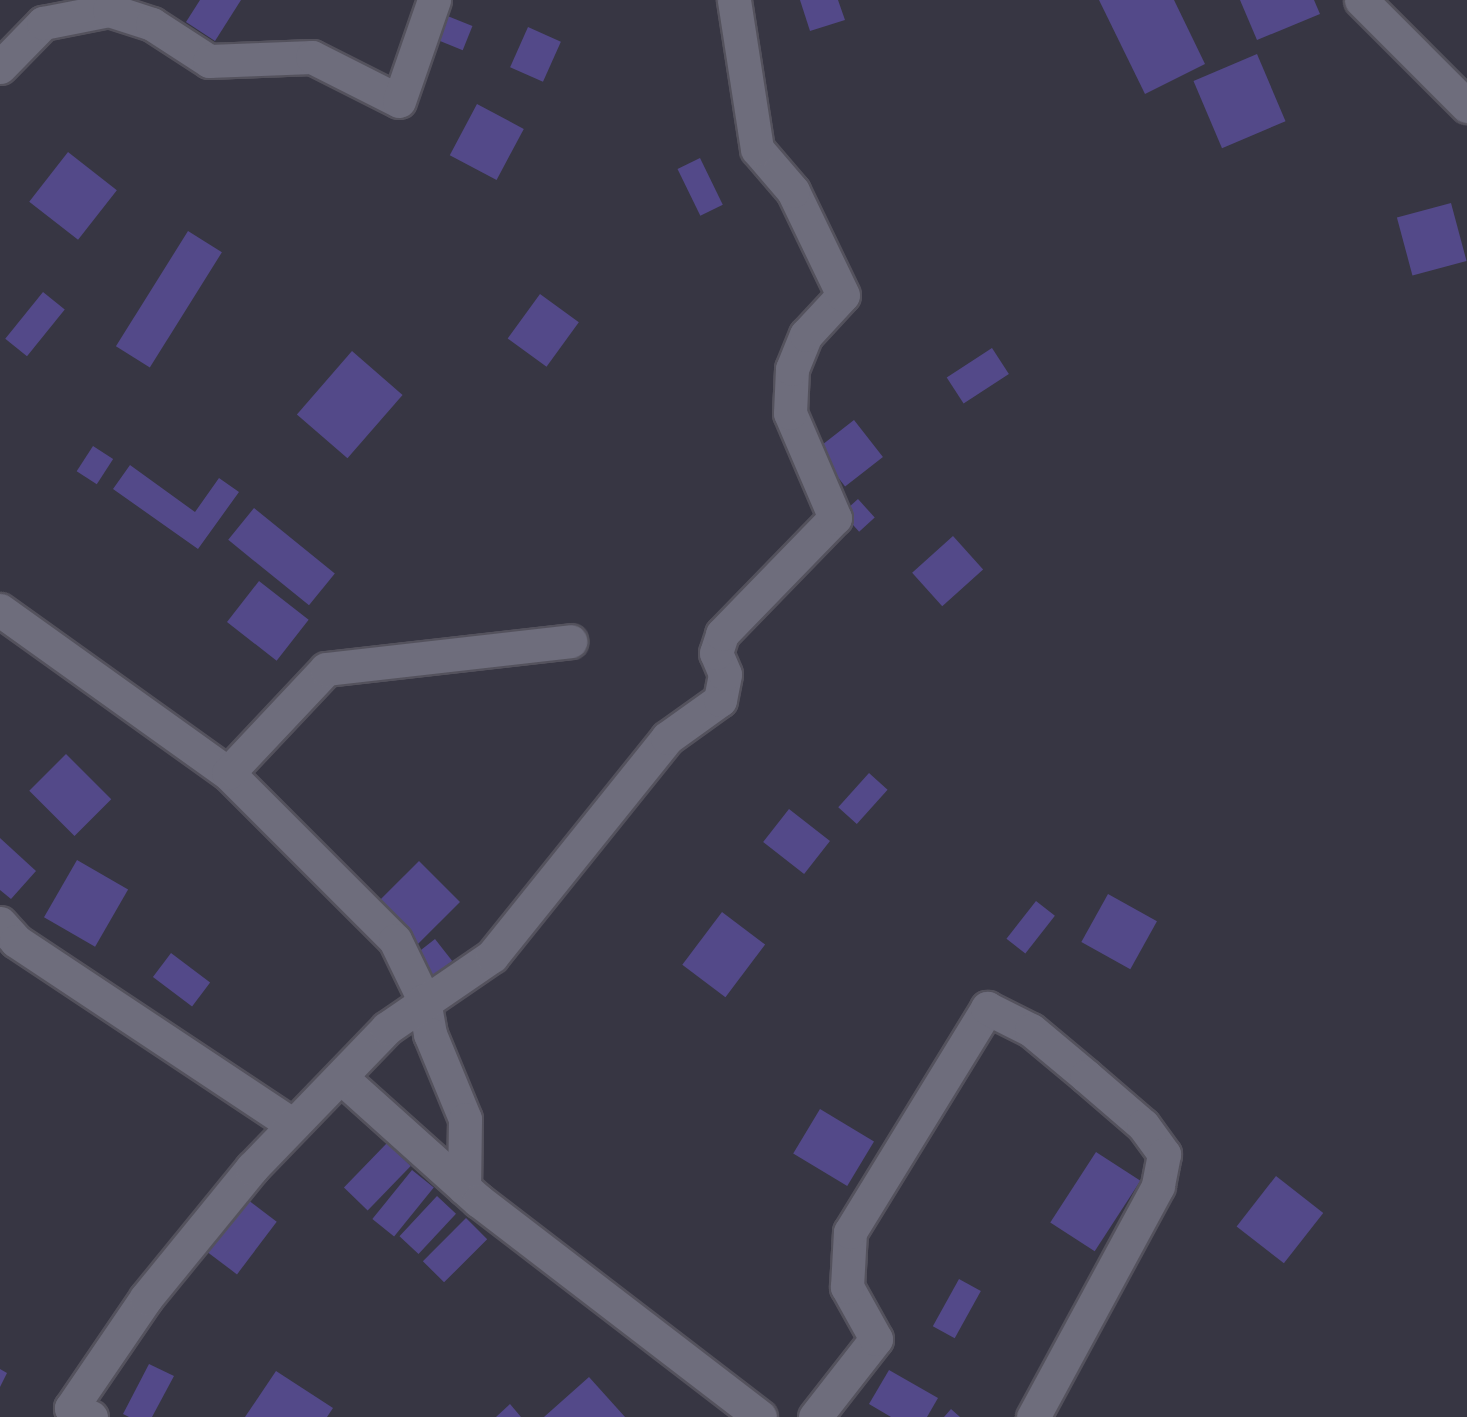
<!DOCTYPE html>
<style>
body{margin:0}
#map{position:relative;width:1467px;height:1417px;overflow:hidden;background:#373643;font-family:Georgia,serif}
div>[style]{position:absolute}
.building>*{inset:0;background:#534989;transform-origin:0 0}
.roads{filter:drop-shadow(2px 0 #54525d) drop-shadow(-2px 0 #54525d) drop-shadow(0 2px #54525d) drop-shadow(0 -2px #54525d)}
.street>*{height:33px;margin:-16.5px;padding:0 16.5px;transform-origin:16.5px;border-radius:16.5px;background:#6e6d7c}
span{translate:-50% -50%;white-space:nowrap;text-align:center;line-height:1.15;-webkit-text-stroke:5px #1f1e24;paint-order:stroke}
</style>
<div id="map">
<div class="building">
<i style="clip-path:polygon(200px 0,241px 0,215px 41px,186px 22px)"></i>
<i style="clip-path:polygon(800px 0,838px 0,845px 20px,810px 31px)"></i>
<i style="clip-path:polygon(1099px 0,1174px 0,1205px 64px,1145px 94px)"></i>
<i style="clip-path:polygon(1240px 0,1314px 0,1320px 14px,1257px 40px)"></i>
<i style="left:440px;top:13px;width:35px;height:26px;rotate:22deg"></i>
<i style="left:528px;top:27px;width:36px;height:44px;rotate:24deg"></i>
<i style="left:1257px;top:54px;width:73px;height:69px;rotate:67deg"></i>
<i style="left:477px;top:104px;width:53px;height:58px;rotate:28deg"></i>
<i style="left:68px;top:152px;width:62px;height:63px;rotate:38deg"></i>
<i style="left:700px;top:158px;width:52px;height:25px;rotate:64deg"></i>
<i style="left:1451px;top:203px;width:60px;height:56px;rotate:75deg"></i>
<i style="left:188px;top:231px;width:40px;height:136px;rotate:32deg"></i>
<i style="left:43px;top:292px;width:28px;height:60px;rotate:39deg"></i>
<i style="left:540px;top:294px;width:48px;height:55px;rotate:36deg"></i>
<i style="left:992px;top:348px;width:31px;height:54px;rotate:57deg"></i>
<i style="left:352px;top:351px;width:67px;height:84px;rotate:41deg"></i>
<i style="left:854px;top:420px;width:47px;height:48px;rotate:52deg"></i>
<i style="left:93px;top:446px;width:24px;height:30px;rotate:33deg"></i>
<i style="clip-path:polygon(130px 465px,195px 512px,219px 478px,239px 492px,198px 549px,113px 489px)"></i>
<i style="left:858px;top:499px;width:25px;height:21px;rotate:48deg"></i>
<i style="left:254px;top:508px;width:104px;height:41px;rotate:39deg"></i>
<i style="left:953px;top:536px;width:45px;height:55px;rotate:48deg"></i>
<i style="left:259px;top:581px;width:63px;height:52px;rotate:38deg"></i>
<i style="left:66px;top:754px;width:64px;height:52px;rotate:45deg"></i>
<i style="left:869px;top:773px;width:25px;height:46px;rotate:42deg"></i>
<i style="left:789px;top:809px;width:52px;height:42px;rotate:38deg"></i>
<i style="clip-path:polygon(0 838px,36px 871px,11px 899px,0 890px)"></i>
<i style="left:77px;top:860px;width:59px;height:66px;rotate:30deg"></i>
<i style="left:419px;top:861px;width:58px;height:62px;rotate:45deg"></i>
<i style="left:1108px;top:894px;width:56px;height:55px;rotate:29deg"></i>
<i style="left:1036px;top:901px;width:24px;height:48px;rotate:38deg"></i>
<i style="left:722px;top:912px;width:54px;height:66px;rotate:37deg"></i>
<i style="left:435px;top:939px;width:28px;height:26px;rotate:52deg"></i>
<i style="left:171px;top:953px;width:49px;height:30px;rotate:37deg"></i>
<i style="left:820px;top:1109px;width:63px;height:52px;rotate:31deg"></i>
<i style="left:387px;top:1143px;width:33px;height:62px;rotate:44deg"></i>
<i style="left:1096px;top:1152px;width:53px;height:84px;rotate:33deg"></i>
<i style="left:412px;top:1170px;width:28px;height:63px;rotate:39deg"></i>
<i style="left:1276px;top:1176px;width:60px;height:64px;rotate:38deg"></i>
<i style="left:240px;top:1194px;width:46px;height:66px;rotate:37deg"></i>
<i style="left:437px;top:1196px;width:26px;height:55px;rotate:43deg"></i>
<i style="left:466px;top:1218px;width:30px;height:61px;rotate:45deg"></i>
<i style="left:959px;top:1279px;width:25px;height:54px;rotate:29deg"></i>
<i style="clip-path:polygon(149px 1364px,174px 1376px,152px 1417px,129px 1417px,123px 1414px)"></i>
<i style="clip-path:polygon(0 1369px,7px 1373px,0 1387px)"></i>
<i style="clip-path:polygon(889px 1370px,938px 1398px,927px 1417px,891px 1417px,869px 1404px)"></i>
<i style="clip-path:polygon(276px 1371px,333px 1408px,327px 1417px,245px 1417px)"></i>
<i style="clip-path:polygon(589px 1377px,625px 1417px,544px 1417px)"></i>
<i style="clip-path:polygon(510px 1404px,521px 1417px,496px 1417px)"></i>
<i style="clip-path:polygon(951px 1409px,960px 1417px,944px 1417px)"></i>
</div>
<div class="roads">
<div class="street">
<i style="left:1361px;top:0;width:150px;rotate:45deg"></i>
<i style="left:0;top:67px;width:62px;rotate:-45.7deg"></i>
<i style="left:43px;top:23px;width:67px;rotate:-11.1deg"></i>
<i style="left:109px;top:10px;width:45px;rotate:18deg"></i>
<i style="left:152px;top:24px;width:68px;rotate:33deg"></i>
<i style="left:209px;top:61px;width:103px;rotate:-2.2deg"></i>
<i style="left:312px;top:57px;width:97px;rotate:26.8deg"></i>
<i style="left:399px;top:101px;width:107px;rotate:-70.9deg"></i>
<i style="left:0;top:610px;width:280px;rotate:35.6deg"></i>
<i style="left:228px;top:773px;width:236px;rotate:45deg"></i>
<i style="left:395px;top:940px;width:67px;rotate:64.2deg"></i>
<i style="left:424px;top:1000px;width:35px;rotate:80deg"></i>
<i style="left:430px;top:1034px;width:92px;rotate:67.6deg"></i>
<i style="left:465px;top:1119px;width:69px;rotate:90.8deg"></i>
<i style="left:228px;top:773px;width:143px;rotate:-46.7deg"></i>
<i style="left:326px;top:669px;width:246px;rotate:-6.5deg"></i>
<i style="left:0;top:923px;width:24px;rotate:48deg"></i>
<i style="left:16px;top:941px;width:329px;rotate:33.6deg"></i>
<i style="left:344px;top:1080px;width:181px;rotate:41.9deg"></i>
<i style="left:479px;top:1201px;width:354px;rotate:37.5deg"></i>
<i style="left:91px;top:1417px;width:22px;rotate:-156deg"></i>
<i style="left:71px;top:1408px;width:133px;rotate:-55.7deg"></i>
<i style="left:146px;top:1298px;width:168px;rotate:-50.8deg"></i>
<i style="left:252px;top:1168px;width:194px;rotate:-46deg"></i>
<i style="left:387px;top:1028px;width:127px;rotate:-34.4deg"></i>
<i style="left:492px;top:956px;width:280px;rotate:-51.2deg"></i>
<i style="left:667px;top:738px;width:65px;rotate:-35.6deg"></i>
<i style="left:720px;top:700px;width:26px;rotate:-79deg"></i>
<i style="left:725px;top:674px;width:23px;rotate:-113deg"></i>
<i style="left:716px;top:653px;width:20px;rotate:-72deg"></i>
<i style="left:722px;top:634px;width:162px;rotate:-45.8deg"></i>
<i style="left:835px;top:518px;width:114px;rotate:-113.2deg"></i>
<i style="left:790px;top:413px;width:44px;rotate:-87.4deg"></i>
<i style="left:792px;top:369px;width:37px;rotate:-68deg"></i>
<i style="left:806px;top:335px;width:54px;rotate:-47.2deg"></i>
<i style="left:843px;top:295px;width:115px;rotate:-115.7deg"></i>
<i style="left:793px;top:191px;width:55px;rotate:-130.6deg"></i>
<i style="left:757px;top:149px;width:151px;rotate:-98.8deg"></i>
<i style="left:815px;top:1417px;width:99px;rotate:-52deg"></i>
<i style="left:876px;top:1339px;width:60px;rotate:-119.1deg"></i>
<i style="left:847px;top:1287px;width:55px;rotate:-86.9deg"></i>
<i style="left:850px;top:1232px;width:263px;rotate:-58.5deg"></i>
<i style="left:987px;top:1008px;width:49px;rotate:26.6deg"></i>
<i style="left:1031px;top:1030px;width:72px;rotate:39.9deg"></i>
<i style="left:1086px;top:1076px;width:75px;rotate:40.7deg"></i>
<i style="left:1143px;top:1125px;width:36px;rotate:54deg"></i>
<i style="left:1164px;top:1154px;width:33px;rotate:101deg"></i>
<i style="left:1158px;top:1186px;width:263px;rotate:118.4deg"></i>
</div>
</div>
</div>
